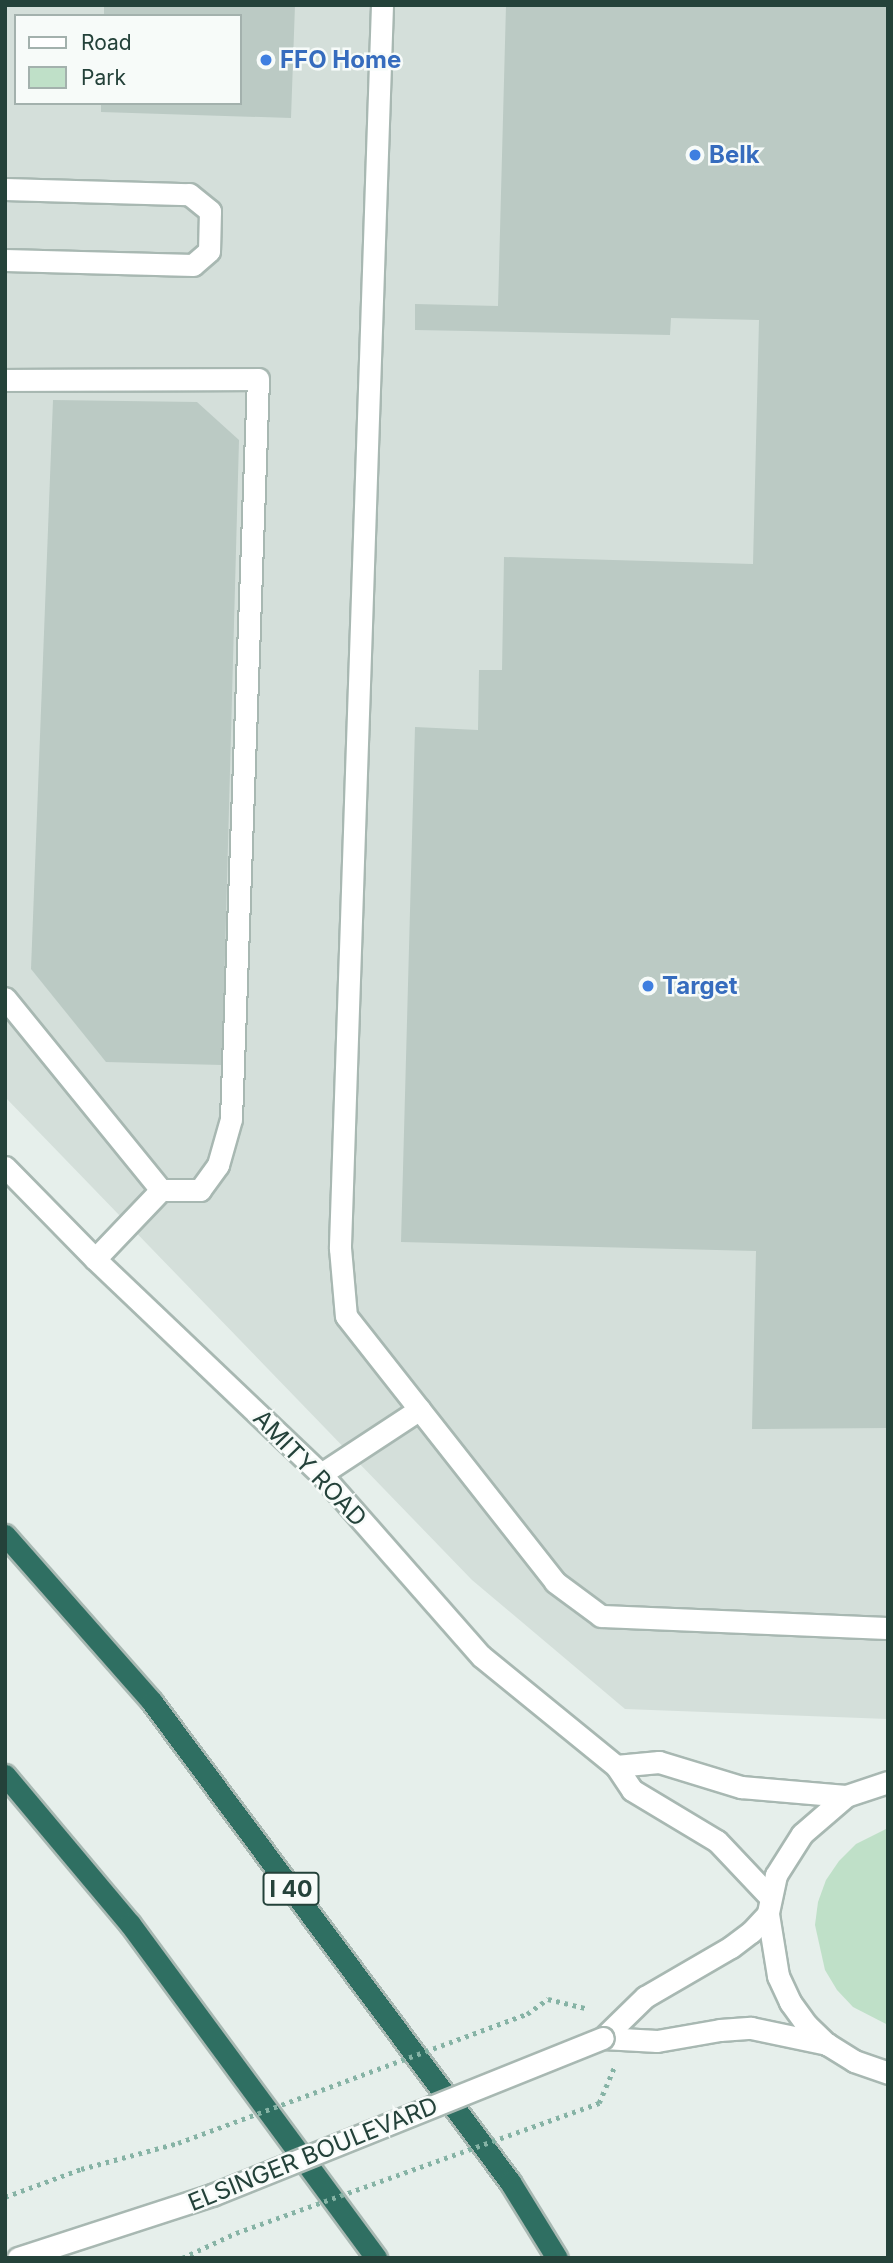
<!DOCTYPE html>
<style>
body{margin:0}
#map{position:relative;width:893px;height:2263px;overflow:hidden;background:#e6efeb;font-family:Inter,sans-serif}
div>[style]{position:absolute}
.built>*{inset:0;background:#d4dfda}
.green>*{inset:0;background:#bfe0c8}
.building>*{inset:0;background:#bbcac4}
.path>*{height:4.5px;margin-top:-2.25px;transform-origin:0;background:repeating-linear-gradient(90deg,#86b3a5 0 3.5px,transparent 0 8.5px)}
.roads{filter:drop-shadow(2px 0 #a8b8b2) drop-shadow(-2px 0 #a8b8b2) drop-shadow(0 2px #a8b8b2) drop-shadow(0 -2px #a8b8b2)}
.service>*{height:21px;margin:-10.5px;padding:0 10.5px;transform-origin:10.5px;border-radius:10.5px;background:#fff}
.tertiary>*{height:21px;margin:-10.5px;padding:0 10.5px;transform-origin:10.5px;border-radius:10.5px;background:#fff}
.secondary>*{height:21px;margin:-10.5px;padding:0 10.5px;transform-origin:10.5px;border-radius:10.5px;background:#fff}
.motorway>*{height:21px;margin:-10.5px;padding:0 10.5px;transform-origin:10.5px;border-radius:10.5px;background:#2f6f62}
.path-bridge>*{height:4.5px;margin-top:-2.25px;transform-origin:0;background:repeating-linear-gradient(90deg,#86b3a5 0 3.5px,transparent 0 8.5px)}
.bridges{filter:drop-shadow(2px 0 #a8b8b2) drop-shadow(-2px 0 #a8b8b2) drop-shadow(0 2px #a8b8b2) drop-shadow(0 -2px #a8b8b2)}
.tertiary-bridge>*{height:21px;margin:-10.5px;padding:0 10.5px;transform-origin:10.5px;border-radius:10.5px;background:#fff}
.dots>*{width:19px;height:19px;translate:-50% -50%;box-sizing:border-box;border:4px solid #f7fbf9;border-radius:50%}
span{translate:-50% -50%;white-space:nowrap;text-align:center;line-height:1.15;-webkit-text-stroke:5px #f7fbf9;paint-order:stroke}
.shield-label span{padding:2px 5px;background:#f7fbf9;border:2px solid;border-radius:5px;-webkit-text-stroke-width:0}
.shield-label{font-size:23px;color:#24423a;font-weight:700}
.shop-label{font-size:24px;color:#366cbe;font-weight:700}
.left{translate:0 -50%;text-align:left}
.street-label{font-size:24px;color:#24423a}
.frame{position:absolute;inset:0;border:7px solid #24423a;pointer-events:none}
.legend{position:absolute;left:14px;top:14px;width:228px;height:91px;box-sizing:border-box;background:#f7fbf9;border:2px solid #a3b1ad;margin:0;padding:9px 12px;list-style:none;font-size:21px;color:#24423a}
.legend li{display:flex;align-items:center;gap:14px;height:35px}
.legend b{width:35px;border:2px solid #a3b1ad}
</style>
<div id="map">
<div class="built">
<i style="clip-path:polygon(evenodd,5px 5px,888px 5px,888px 1719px,625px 1709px,472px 1580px,5px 1097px,5px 5px,16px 16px,240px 16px,240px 103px,16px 103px,16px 16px)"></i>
</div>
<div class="green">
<i style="clip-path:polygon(888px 1828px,888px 2025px,853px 2007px,837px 1990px,825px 1970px,815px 1925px,818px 1902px,826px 1880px,839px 1861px,856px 1844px)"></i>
</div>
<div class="building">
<i style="clip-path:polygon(104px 5px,295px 5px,291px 118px,101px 112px,101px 103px,240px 103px,240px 16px,104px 16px)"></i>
<i style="clip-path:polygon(506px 5px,888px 5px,888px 1428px,752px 1429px,756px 1251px,401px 1242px,415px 727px,478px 730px,479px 670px,502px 670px,504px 557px,753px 564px,759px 320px,671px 318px,670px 335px,415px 330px,415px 304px,498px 306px)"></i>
<i style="clip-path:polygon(53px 400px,197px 402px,239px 440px,222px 1065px,106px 1062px,31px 969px)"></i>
</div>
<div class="path">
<i style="left:527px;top:2014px;width:26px;rotate:-36deg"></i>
<i style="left:548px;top:1999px;width:42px;rotate:13.7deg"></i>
<i style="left:599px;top:2103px;width:38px;rotate:-67deg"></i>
<i style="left:5px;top:2197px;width:81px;rotate:-20.2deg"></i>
<i style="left:81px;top:2169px;width:100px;rotate:-15deg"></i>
<i style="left:182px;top:2258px;width:60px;rotate:-24.8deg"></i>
</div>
<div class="roads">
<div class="service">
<i style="left:382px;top:5px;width:1244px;rotate:91.94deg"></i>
<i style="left:340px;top:1248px;width:68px;rotate:85deg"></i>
<i style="left:346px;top:1316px;width:338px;rotate:51.8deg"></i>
<i style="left:555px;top:1582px;width:57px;rotate:36.5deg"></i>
<i style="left:601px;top:1616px;width:287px;rotate:2.4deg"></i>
<i style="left:5px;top:189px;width:184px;rotate:1.6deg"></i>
<i style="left:189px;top:194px;width:27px;rotate:39deg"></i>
<i style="left:210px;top:211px;width:40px;rotate:91.4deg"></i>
<i style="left:209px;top:251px;width:21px;rotate:139deg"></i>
<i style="left:193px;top:265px;width:188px;rotate:-178.5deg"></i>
<i style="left:5px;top:380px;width:253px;rotate:-0.2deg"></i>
<i style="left:258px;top:379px;width:740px;rotate:92.09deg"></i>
<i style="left:231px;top:1119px;width:48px;rotate:105.8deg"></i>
<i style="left:218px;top:1165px;width:31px;rotate:126deg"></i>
<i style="left:200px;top:1190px;width:39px;rotate:180deg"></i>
<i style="left:161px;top:1190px;width:247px;rotate:-129.1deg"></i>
<i style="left:95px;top:1259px;width:95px;rotate:-46.3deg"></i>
<i style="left:321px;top:1474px;width:118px;rotate:-33.3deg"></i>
</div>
<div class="tertiary">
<i style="left:5px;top:1167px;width:129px;rotate:45.6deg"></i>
<i style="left:95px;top:1259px;width:312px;rotate:43.6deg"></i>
<i style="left:321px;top:1474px;width:242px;rotate:48.7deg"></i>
<i style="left:481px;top:1656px;width:174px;rotate:39.2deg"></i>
<i style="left:616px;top:1766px;width:29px;rotate:56deg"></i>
<i style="left:632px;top:1790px;width:99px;rotate:31deg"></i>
<i style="left:717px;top:1841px;width:76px;rotate:46.6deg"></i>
<i style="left:616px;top:1766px;width:43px;rotate:-5.3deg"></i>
<i style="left:659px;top:1762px;width:86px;rotate:17deg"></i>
<i style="left:741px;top:1787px;width:105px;rotate:4.9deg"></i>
<i style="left:603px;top:2038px;width:54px;rotate:3.2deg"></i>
<i style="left:657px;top:2041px;width:64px;rotate:-9.9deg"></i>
<i style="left:720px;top:2030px;width:31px;rotate:-4deg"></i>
<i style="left:751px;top:2028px;width:78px;rotate:11.9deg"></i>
<i style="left:603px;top:2038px;width:59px;rotate:-44.3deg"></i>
<i style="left:645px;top:1997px;width:99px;rotate:-30.2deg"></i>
<i style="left:731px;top:1947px;width:25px;rotate:-37deg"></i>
<i style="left:751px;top:1932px;width:25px;rotate:-47deg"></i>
<i style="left:18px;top:2258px;width:204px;rotate:-18deg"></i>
</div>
<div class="secondary">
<i style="left:888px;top:1782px;width:44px;rotate:161.6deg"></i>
<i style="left:846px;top:1796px;width:58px;rotate:139.2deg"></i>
<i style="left:802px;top:1834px;width:49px;rotate:122.4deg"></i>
<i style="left:776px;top:1875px;width:40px;rotate:102deg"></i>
<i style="left:768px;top:1914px;width:63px;rotate:80.8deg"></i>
<i style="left:778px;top:1976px;width:29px;rotate:65deg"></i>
<i style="left:790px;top:2002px;width:29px;rotate:54deg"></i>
<i style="left:807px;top:2025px;width:28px;rotate:44deg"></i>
<i style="left:827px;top:2044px;width:32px;rotate:32deg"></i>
<i style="left:854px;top:2061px;width:36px;rotate:19deg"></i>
</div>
<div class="motorway">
<i style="left:5px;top:1535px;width:222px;rotate:48.6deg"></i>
<i style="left:152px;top:1702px;width:599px;rotate:53.28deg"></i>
<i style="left:510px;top:2182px;width:89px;rotate:58.3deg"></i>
<i style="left:5px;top:1775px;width:194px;rotate:50deg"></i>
<i style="left:130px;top:1924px;width:415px;rotate:53.6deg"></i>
</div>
</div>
<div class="path-bridge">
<i style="left:178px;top:2143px;width:372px;rotate:-20.3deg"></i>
<i style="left:236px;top:2233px;width:386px;rotate:-19.7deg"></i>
</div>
<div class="bridges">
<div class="tertiary-bridge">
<i style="left:212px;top:2195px;width:421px;rotate:-21.9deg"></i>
</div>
</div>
<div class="dots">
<i style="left:266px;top:60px;background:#3f7fe0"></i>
<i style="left:695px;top:155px;background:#3f7fe0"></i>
<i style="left:648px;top:986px;background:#3f7fe0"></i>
</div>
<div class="shield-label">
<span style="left:291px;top:1889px">I 40</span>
</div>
<div class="shop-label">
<span class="left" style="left:280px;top:60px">FFO Home</span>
<span class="left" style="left:709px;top:155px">Belk</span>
<span class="left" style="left:662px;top:986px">Target</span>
</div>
<div class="street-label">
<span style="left:310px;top:1468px;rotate:46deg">AMITY ROAD</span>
<span style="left:313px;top:2154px;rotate:-22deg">ELSINGER BOULEVARD</span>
</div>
<div class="frame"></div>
<ul class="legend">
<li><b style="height:9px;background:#fff"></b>Road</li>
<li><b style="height:19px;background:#bfe0c8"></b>Park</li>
</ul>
</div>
